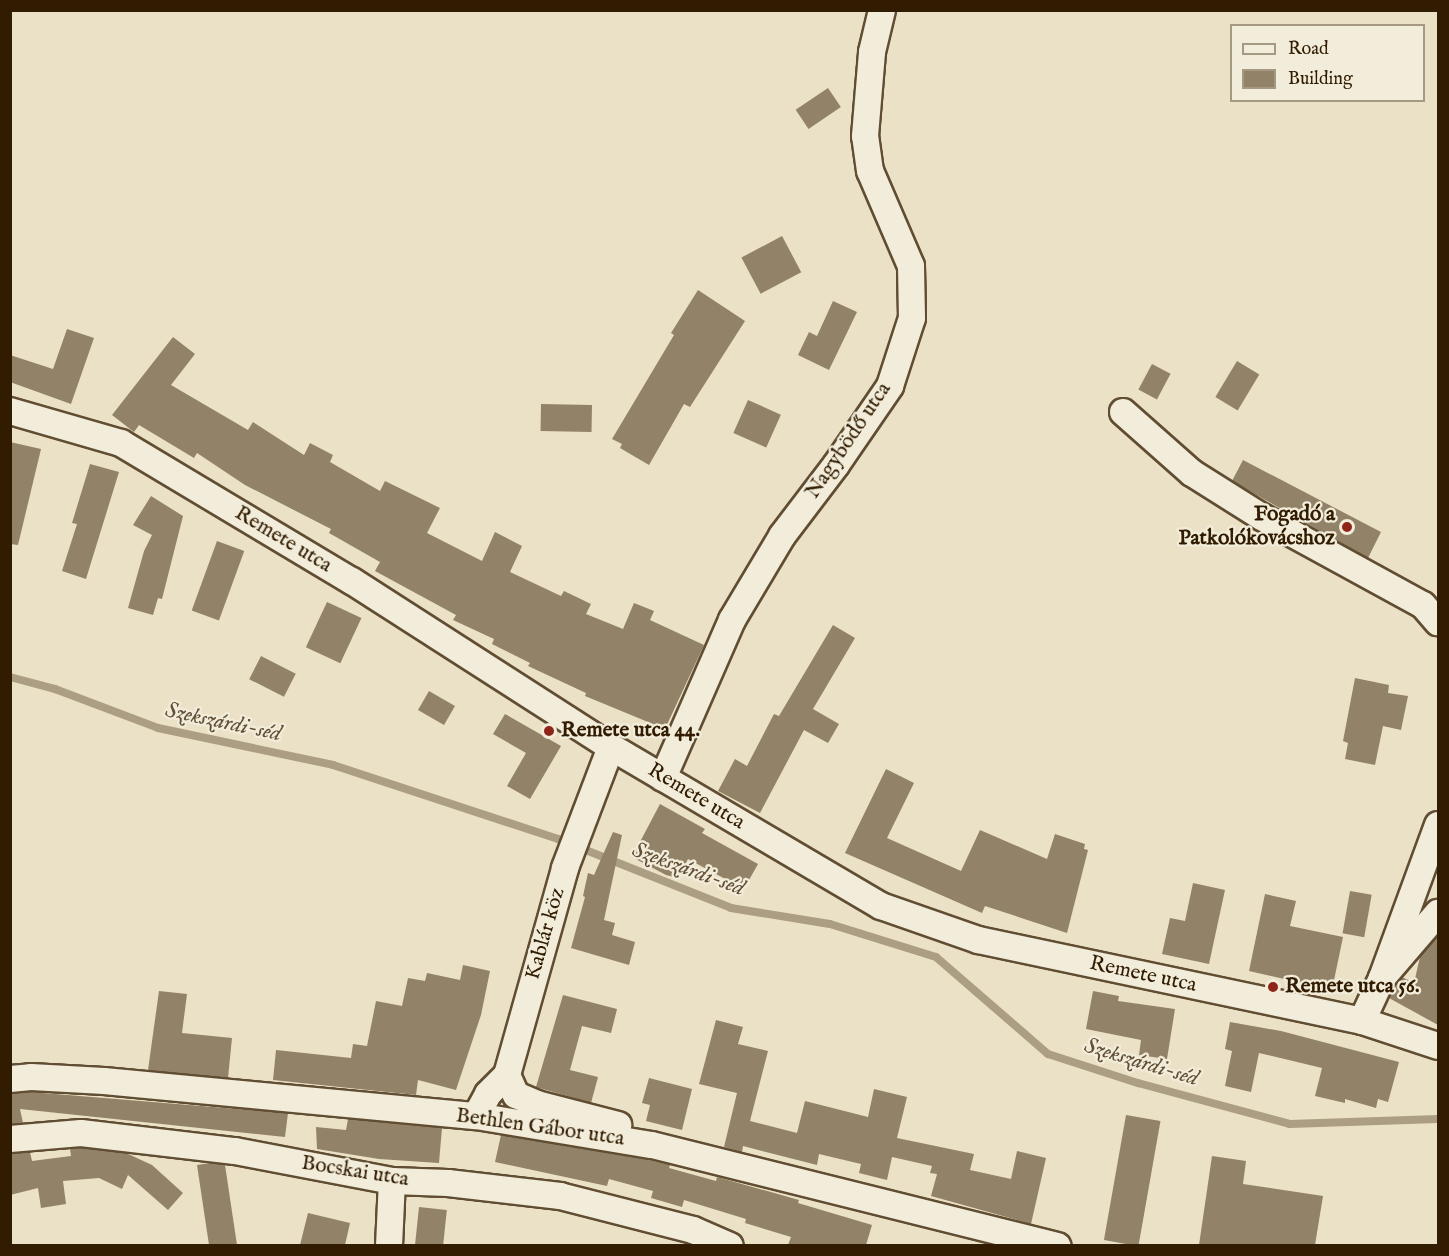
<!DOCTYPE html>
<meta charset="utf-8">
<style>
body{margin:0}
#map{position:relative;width:1449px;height:1256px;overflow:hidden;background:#ebe1c6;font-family:"IM FELL English",serif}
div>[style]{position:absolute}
.stream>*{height:8px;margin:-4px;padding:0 4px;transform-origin:4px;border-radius:4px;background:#ac9e83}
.building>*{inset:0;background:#928267;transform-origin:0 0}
.roads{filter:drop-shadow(2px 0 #604d32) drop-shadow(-2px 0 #604d32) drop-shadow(0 2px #604d32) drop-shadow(0 -2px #604d32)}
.minor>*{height:26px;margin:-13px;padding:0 13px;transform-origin:13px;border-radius:13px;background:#f2ecda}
.dots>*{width:16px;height:16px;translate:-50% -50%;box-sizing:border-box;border:3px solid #f2ecda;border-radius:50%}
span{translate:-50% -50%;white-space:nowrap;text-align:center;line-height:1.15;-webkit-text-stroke:4.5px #f2ecda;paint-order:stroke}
.street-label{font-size:21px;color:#311c01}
.poi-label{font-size:21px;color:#311c01;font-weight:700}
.right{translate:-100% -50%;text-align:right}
.left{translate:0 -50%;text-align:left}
.water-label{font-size:22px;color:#625035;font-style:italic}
.frame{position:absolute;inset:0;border:12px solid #311c01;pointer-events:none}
.legend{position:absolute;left:1230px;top:24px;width:195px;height:78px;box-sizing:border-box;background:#f2ecda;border:2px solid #a59983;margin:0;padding:8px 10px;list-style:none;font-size:18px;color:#311c01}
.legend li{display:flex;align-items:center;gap:12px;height:30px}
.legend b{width:30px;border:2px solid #a59983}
</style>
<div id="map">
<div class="stream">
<i style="left:10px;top:677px;width:47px;rotate:14.9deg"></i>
<i style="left:55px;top:689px;width:110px;rotate:20.7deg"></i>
<i style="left:158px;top:728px;width:179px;rotate:11.9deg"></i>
<i style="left:333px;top:765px;width:237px;rotate:18.2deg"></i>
<i style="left:558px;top:839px;width:186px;rotate:21.7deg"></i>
<i style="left:731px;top:908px;width:100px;rotate:9.2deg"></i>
<i style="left:830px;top:924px;width:111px;rotate:17.3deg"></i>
<i style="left:936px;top:957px;width:148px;rotate:40.9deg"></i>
<i style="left:1048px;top:1054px;width:95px;rotate:17.9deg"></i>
<i style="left:1138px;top:1083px;width:157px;rotate:15.1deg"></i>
<i style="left:1290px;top:1124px;width:148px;rotate:-1.9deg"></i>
</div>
<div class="building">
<i style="left:828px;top:88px;width:23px;height:39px;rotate:56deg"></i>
<i style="left:782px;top:236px;width:41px;height:46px;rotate:62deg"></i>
<i style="clip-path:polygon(698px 290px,745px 321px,690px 407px,684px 404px,649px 465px,620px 448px,622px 444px,612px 439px,674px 335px,671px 333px)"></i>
<i style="clip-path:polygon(833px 301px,857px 312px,829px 370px,798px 355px,809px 332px,817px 336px)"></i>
<i style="clip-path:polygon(67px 329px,94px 338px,71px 404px,10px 382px,10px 355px,53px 369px)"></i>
<i style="clip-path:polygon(173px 337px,195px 354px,171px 385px,248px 430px,253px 422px,304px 455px,310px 443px,333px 455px,330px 462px,380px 491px,385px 481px,440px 508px,427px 533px,482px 561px,495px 532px,522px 546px,510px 572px,561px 596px,564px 591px,591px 604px,586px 614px,623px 629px,634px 603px,654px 611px,650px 620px,704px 645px,665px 729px,585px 696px,586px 693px,528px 666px,530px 663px,492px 644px,494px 639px,453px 620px,456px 615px,375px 571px,380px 562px,329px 533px,331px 529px,245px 485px,197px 453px,194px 458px,139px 425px,134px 432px,112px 415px)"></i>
<i style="left:1237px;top:361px;width:26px;height:42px;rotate:31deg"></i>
<i style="left:1152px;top:364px;width:21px;height:29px;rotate:28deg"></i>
<i style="left:748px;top:400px;width:36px;height:36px;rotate:24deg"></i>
<i style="left:541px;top:404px;width:51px;height:27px;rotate:1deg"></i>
<i style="clip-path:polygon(10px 442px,41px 449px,18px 545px,10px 544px)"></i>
<i style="clip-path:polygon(1243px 460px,1381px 532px,1368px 558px,1232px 481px)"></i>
<i style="clip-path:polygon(90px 464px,119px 472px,86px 579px,62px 571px,77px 524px,72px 523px)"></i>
<i style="clip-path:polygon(151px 496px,183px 516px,162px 599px,158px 598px,153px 615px,128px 608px,144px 551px,152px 535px,133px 525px)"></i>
<i style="left:217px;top:541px;width:29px;height:74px;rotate:20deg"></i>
<i style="left:327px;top:602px;width:38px;height:50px;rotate:25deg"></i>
<i style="clip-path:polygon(833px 625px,855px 638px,813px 709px,839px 724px,828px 743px,804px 730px,760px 813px,718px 791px,735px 759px,747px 766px,774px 714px,779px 716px)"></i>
<i style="left:261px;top:656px;width:39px;height:26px;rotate:27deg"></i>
<i style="clip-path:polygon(1355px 678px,1389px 685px,1388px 693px,1408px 696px,1401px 730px,1383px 726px,1375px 765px,1345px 759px,1348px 743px,1343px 741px)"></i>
<i style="left:429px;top:691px;width:30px;height:22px;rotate:30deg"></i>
<i style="clip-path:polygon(505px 714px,561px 746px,530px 799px,507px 786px,526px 753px,493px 734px)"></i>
<i style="clip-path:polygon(886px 769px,914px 783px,887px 838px,961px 871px,980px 830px,1047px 859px,1055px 834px,1085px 844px,1084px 849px,1088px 850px,1067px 933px,985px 906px,982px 913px,845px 853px)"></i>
<i style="clip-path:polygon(660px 804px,705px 829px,702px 833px,758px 864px,744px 889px,688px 859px,678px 878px,666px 875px,632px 857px)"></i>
<i style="clip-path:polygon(613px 832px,622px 835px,604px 920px,615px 923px,612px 935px,635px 942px,629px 965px,571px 948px,585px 897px,583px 896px,588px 873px,594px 875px)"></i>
<i style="clip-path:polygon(1193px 883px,1225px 890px,1209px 964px,1162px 954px,1170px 918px,1185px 921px)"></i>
<i style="left:1350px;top:891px;width:22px;height:43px;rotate:10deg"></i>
<i style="clip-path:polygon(1265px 894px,1296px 901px,1290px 926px,1343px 937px,1332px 990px,1249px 971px)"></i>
<i style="clip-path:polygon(1438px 935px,1438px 1025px,1389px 998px,1402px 977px,1414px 983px,1420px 957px)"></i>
<i style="clip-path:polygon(463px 965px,490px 971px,481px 1015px,456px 1090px,418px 1080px,416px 1095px,273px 1080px,276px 1050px,351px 1058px,353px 1044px,367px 1046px,376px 1001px,402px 1006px,408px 978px,425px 981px,427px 973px,460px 980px)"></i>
<i style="clip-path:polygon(159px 991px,187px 994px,182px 1033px,232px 1038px,228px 1078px,148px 1070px)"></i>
<i style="clip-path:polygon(1093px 991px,1119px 996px,1118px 1001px,1175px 1009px,1167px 1059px,1139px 1055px,1141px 1040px,1086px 1029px)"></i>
<i style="clip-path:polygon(563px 995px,617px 1009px,611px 1033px,582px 1026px,570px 1070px,598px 1077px,591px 1103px,536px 1087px)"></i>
<i style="clip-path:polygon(716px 1020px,743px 1027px,738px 1044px,768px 1051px,750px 1121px,797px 1133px,805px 1101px,868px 1117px,874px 1089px,907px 1097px,897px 1138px,974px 1154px,970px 1170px,1011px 1179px,1017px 1151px,1046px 1158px,1031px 1224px,931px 1196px,937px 1174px,930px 1173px,932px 1166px,892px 1157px,887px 1180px,859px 1173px,861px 1164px,819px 1154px,817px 1165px,743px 1146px,742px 1152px,724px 1147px,737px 1093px,699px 1084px)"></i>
<i style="clip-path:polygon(1230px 1022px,1281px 1031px,1399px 1062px,1388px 1102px,1378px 1099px,1376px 1108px,1345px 1099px,1345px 1103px,1315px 1096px,1322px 1068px,1259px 1053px,1251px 1092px,1225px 1086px,1232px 1051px,1225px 1049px)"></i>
<i style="clip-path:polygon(649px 1078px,692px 1089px,682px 1130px,646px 1121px,650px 1105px,642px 1103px)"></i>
<i style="clip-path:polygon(31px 1092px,288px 1113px,285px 1137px,20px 1109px,23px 1123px,10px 1124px,10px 1094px)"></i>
<i style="left:1126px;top:1115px;width:35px;height:127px;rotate:10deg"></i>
<i style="clip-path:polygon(348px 1119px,442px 1128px,439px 1163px,379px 1159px,317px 1149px,316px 1127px,346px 1130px)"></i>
<i style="clip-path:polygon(501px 1135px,649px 1160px,670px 1165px,669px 1168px,716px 1181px,717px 1177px,799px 1200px,798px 1203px,872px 1225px,866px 1245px,788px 1245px,791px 1237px,745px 1223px,746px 1219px,684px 1200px,682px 1207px,651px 1198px,653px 1191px,609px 1179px,607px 1186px,495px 1162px)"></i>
<i style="clip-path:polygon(81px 1148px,126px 1153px,152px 1165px,183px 1193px,168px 1210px,128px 1175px,122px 1189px,99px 1178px,63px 1181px,66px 1204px,41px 1208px,38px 1188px,10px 1195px,10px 1154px,30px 1152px,32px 1161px,71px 1156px,70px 1149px)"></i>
<i style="clip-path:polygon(1212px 1156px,1246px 1161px,1243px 1184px,1323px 1196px,1315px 1245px,1199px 1245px)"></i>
<i style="clip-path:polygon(210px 1163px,225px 1165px,237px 1245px,209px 1245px,197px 1165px)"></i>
<i style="left:419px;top:1207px;width:28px;height:38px;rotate:6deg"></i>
<i style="clip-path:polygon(308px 1213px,350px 1223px,345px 1245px,300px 1245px)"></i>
</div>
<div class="roads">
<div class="minor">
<i style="left:10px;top:411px;width:116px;rotate:16.1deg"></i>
<i style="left:121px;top:443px;width:269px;rotate:30.9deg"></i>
<i style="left:352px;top:581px;width:308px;rotate:32.7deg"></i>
<i style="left:611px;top:747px;width:313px;rotate:30.5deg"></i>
<i style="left:881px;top:906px;width:103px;rotate:19.3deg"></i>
<i style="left:978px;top:940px;width:392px;rotate:11.9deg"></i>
<i style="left:1362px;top:1021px;width:80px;rotate:18.2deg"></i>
<i style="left:1123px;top:412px;width:92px;rotate:41.5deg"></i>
<i style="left:1192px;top:473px;width:83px;rotate:32.2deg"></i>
<i style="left:1262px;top:517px;width:183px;rotate:28.7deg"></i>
<i style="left:1423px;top:605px;width:23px;rotate:49deg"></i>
<i style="left:663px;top:778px;width:172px;rotate:-66.4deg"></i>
<i style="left:732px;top:620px;width:98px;rotate:-59.2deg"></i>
<i style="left:782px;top:536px;width:89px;rotate:-52.7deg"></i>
<i style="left:836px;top:465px;width:96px;rotate:-55.6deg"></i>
<i style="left:890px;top:386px;width:71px;rotate:-72.1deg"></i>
<i style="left:912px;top:318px;width:52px;rotate:-91.1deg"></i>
<i style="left:911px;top:266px;width:103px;rotate:-113.3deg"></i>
<i style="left:870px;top:171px;width:35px;rotate:-98deg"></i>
<i style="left:865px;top:136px;width:84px;rotate:-85.2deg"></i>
<i style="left:872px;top:52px;width:43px;rotate:-76.6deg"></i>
<i style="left:1382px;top:978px;width:163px;rotate:-69.9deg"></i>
<i style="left:1362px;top:1021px;width:47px;rotate:-65.1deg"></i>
<i style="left:1382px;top:978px;width:86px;rotate:-49.3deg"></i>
<i style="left:507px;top:1075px;width:22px;rotate:66deg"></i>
<i style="left:516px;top:1095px;width:23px;rotate:23deg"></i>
<i style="left:537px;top:1104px;width:84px;rotate:14.5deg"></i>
<i style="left:10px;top:1079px;width:21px;rotate:-5deg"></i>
<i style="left:31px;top:1077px;width:73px;rotate:3.1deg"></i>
<i style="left:104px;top:1081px;width:374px;rotate:5.4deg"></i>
<i style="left:476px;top:1116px;width:178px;rotate:9.4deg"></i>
<i style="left:652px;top:1145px;width:418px;rotate:14deg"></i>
<i style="left:476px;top:1116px;width:25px;rotate:-61deg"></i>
<i style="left:488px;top:1094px;width:27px;rotate:-45deg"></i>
<i style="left:507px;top:1075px;width:215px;rotate:-74.3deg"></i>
<i style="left:565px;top:868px;width:129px;rotate:-69.2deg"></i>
<i style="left:10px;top:1139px;width:71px;rotate:-4.8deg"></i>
<i style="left:81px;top:1133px;width:155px;rotate:6.7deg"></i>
<i style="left:235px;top:1151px;width:160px;rotate:10.8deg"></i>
<i style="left:392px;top:1181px;width:56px;rotate:2deg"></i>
<i style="left:448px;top:1183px;width:113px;rotate:6.6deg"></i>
<i style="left:560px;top:1196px;width:137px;rotate:14.3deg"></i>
<i style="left:693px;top:1230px;width:40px;rotate:23.4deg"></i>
<i style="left:389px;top:1246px;width:65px;rotate:-87.4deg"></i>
</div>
</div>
<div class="dots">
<i style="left:1347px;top:527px;background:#8f2418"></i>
<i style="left:549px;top:731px;background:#8f2418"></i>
<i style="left:1273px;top:987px;background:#8f2418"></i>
</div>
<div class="street-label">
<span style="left:849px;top:441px;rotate:-56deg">Nagybödő utca</span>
<span style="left:283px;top:540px;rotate:31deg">Remete utca</span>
<span style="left:696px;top:797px;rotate:31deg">Remete utca</span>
<span style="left:546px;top:934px;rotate:-74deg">Kablár köz</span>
<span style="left:1143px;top:975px;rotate:12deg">Remete utca</span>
<span style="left:540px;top:1128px;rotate:8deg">Bethlen Gábor utca</span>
<span style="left:355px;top:1172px;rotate:9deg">Bocskai utca</span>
</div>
<div class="poi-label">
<span class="right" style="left:1335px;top:527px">Fogadó a<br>Patkolókovácshoz</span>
<span class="left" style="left:561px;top:731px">Remete utca 44.</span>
<span class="left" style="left:1285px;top:987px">Remete utca 56.</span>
</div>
<div class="water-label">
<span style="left:223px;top:723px;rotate:12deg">Szekszárdi-séd</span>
<span style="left:688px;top:870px;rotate:20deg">Szekszárdi-séd</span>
<span style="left:1141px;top:1063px;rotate:17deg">Szekszárdi-séd</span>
</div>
<div class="frame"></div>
<ul class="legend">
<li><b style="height:8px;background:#f2ecda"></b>Road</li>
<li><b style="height:16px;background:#928267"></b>Building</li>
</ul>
</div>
